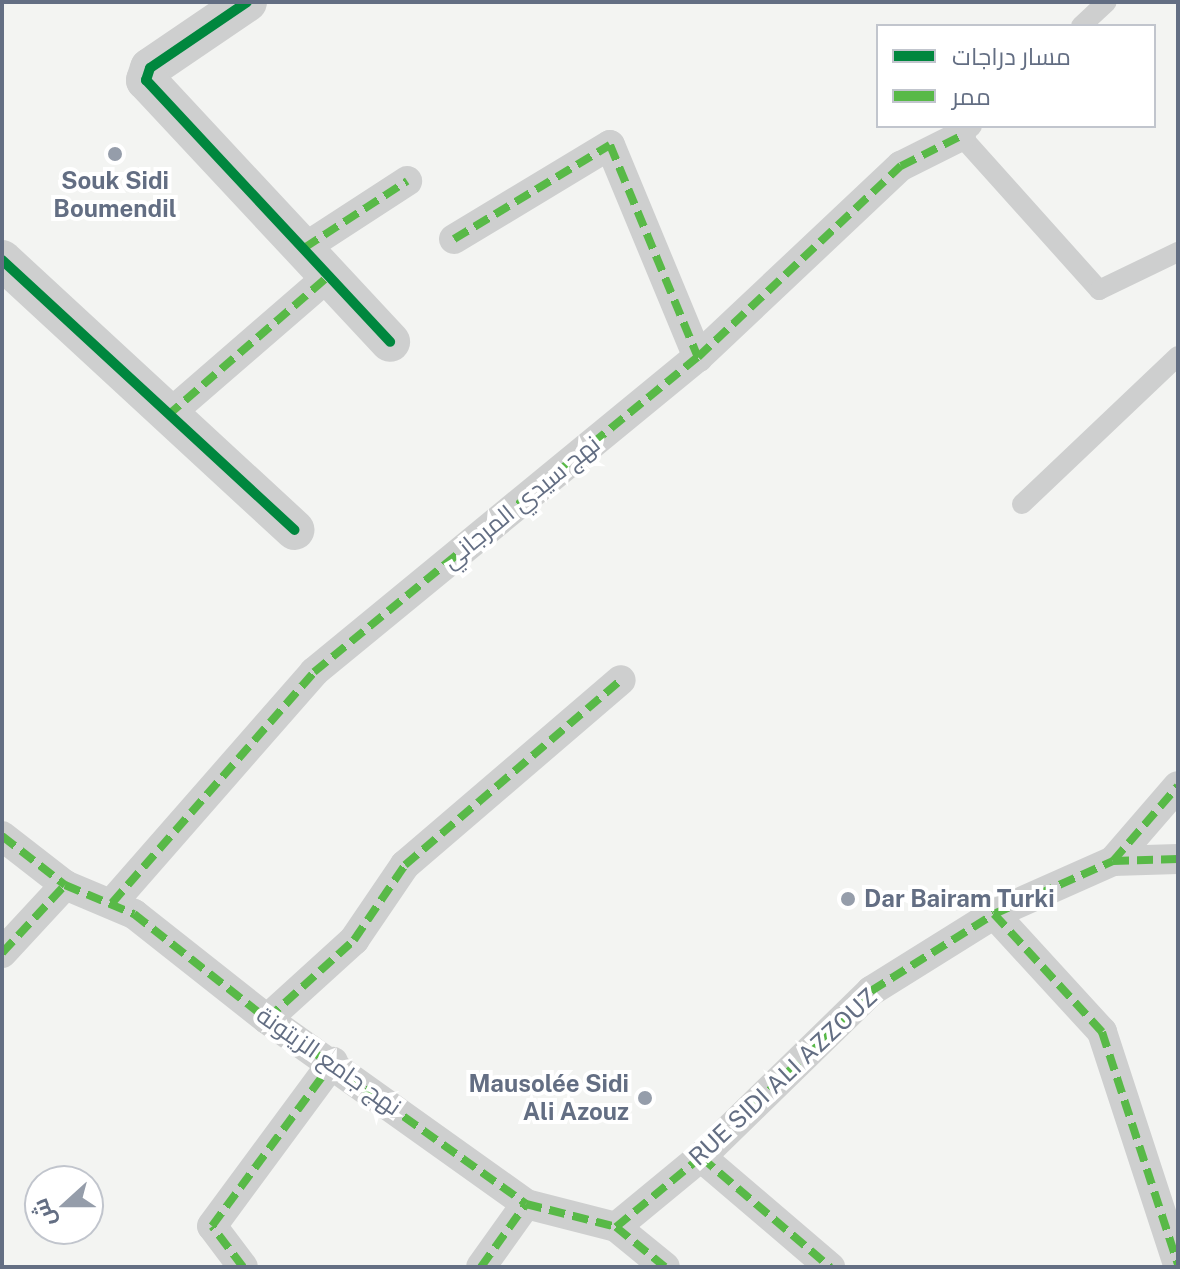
<!DOCTYPE html>
<meta charset="utf-8">
<style>
body{margin:0}
#map{position:relative;width:1180px;height:1269px;overflow:hidden;background:#f3f4f2;font-family:"Public Sans",Cairo,sans-serif}
div>[style]{position:absolute}
.service>*{height:20px;margin:-10px;padding:0 10px;transform-origin:10px;border-radius:10px;background:#cecfcf}
.pedestrian>*{height:30px;margin:-15px;padding:0 15px;transform-origin:15px;border-radius:15px;background:#cecfcf}
.minor>*{height:40px;margin:-20px;padding:0 20px;transform-origin:20px;border-radius:20px;background:#cecfcf}
.quiet>*{height:8px;margin-top:-4px;transform-origin:0;background:repeating-linear-gradient(90deg,#58b947 0 16px,transparent 0 24px)}
.cycleway>*{height:10px;margin:-5px;padding:0 5px;transform-origin:5px;border-radius:5px;background:#00873e}
.dots>*{width:22px;height:22px;translate:-50% -50%;box-sizing:border-box;border:4px solid #fff;border-radius:50%}
span{translate:-50% -50%;white-space:nowrap;text-align:center;line-height:1.15;-webkit-text-stroke:8px #fff;paint-order:stroke}
.poi-label{font-size:24px;color:#636e83;font-weight:700}
.left{translate:0 -50%;text-align:left}
.right{translate:-100% -50%;text-align:right}
.street-label{font-size:24px;color:#636e83}
.frame{position:absolute;inset:0;border:4px solid #636e83;pointer-events:none}
.legend{position:absolute;left:876px;top:24px;width:280px;height:104px;box-sizing:border-box;background:#fff;border:2px solid #c1c5cd;margin:0;padding:10px 14px;list-style:none;font-size:24px;color:#636e83}
.legend li{display:flex;align-items:center;gap:16px;height:40px}
.legend b{width:40px;border:2px solid #c1c5cd}
.north{position:absolute;left:24px;top:1165px;width:80px;height:80px;box-sizing:border-box;background:#fff;border:2px solid #c1c5cd;border-radius:50%;rotate:249deg;font-size:22px;font-weight:700;line-height:32px;text-align:center;color:#636e83}
.north::after{content:'';display:block;margin:auto;width:28px;height:36px;background:#959daa;clip-path:polygon(50% 0,100% 100%,50% 72%,0 100%)}
</style>
<div id="map">
<div class="service">
<i style="left:1081px;top:26px;width:35px;rotate:-43deg"></i>
<i style="left:972px;top:126px;width:15px;rotate:138deg"></i>
<i style="left:961px;top:136px;width:207px;rotate:48.1deg"></i>
<i style="left:1099px;top:290px;width:88px;rotate:-25.7deg"></i>
<i style="left:1022px;top:504px;width:215px;rotate:-43.5deg"></i>
</div>
<div class="pedestrian">
<i style="left:454px;top:239px;width:182px;rotate:-31.1deg"></i>
<i style="left:610px;top:145px;width:230px;rotate:67.5deg"></i>
<i style="left:304px;top:248px;width:123px;rotate:-33deg"></i>
<i style="left:167px;top:416px;width:216px;rotate:-40.9deg"></i>
<i style="left:2px;top:836px;width:80px;rotate:37.9deg"></i>
<i style="left:65px;top:885px;width:75px;rotate:22.8deg"></i>
<i style="left:134px;top:914px;width:169px;rotate:38.3deg"></i>
<i style="left:267px;top:1019px;width:318px;rotate:35.5deg"></i>
<i style="left:526px;top:1204px;width:93px;rotate:14.3deg"></i>
<i style="left:616px;top:1227px;width:63px;rotate:39.2deg"></i>
<i style="left:1113px;top:861px;width:99px;rotate:-49.1deg"></i>
<i style="left:112px;top:903px;width:307px;rotate:-48.8deg"></i>
<i style="left:314px;top:672px;width:497px;rotate:-39.4deg"></i>
<i style="left:698px;top:357px;width:279px;rotate:-43.3deg"></i>
<i style="left:901px;top:166px;width:67px;rotate:-26.6deg"></i>
<i style="left:994px;top:914px;width:160px;rotate:47.5deg"></i>
<i style="left:1102px;top:1032px;width:245px;rotate:71.9deg"></i>
<i style="left:2px;top:953px;width:93px;rotate:-47.2deg"></i>
<i style="left:267px;top:1019px;width:118px;rotate:-42.2deg"></i>
<i style="left:354px;top:940px;width:91px;rotate:-55.8deg"></i>
<i style="left:405px;top:865px;width:284px;rotate:-40.6deg"></i>
<i style="left:701px;top:1157px;width:170px;rotate:40.5deg"></i>
<i style="left:616px;top:1227px;width:110px;rotate:-39.5deg"></i>
<i style="left:701px;top:1157px;width:238px;rotate:-44.3deg"></i>
<i style="left:871px;top:991px;width:145px;rotate:-32deg"></i>
<i style="left:994px;top:914px;width:130px;rotate:-24deg"></i>
<i style="left:1113px;top:861px;width:65px;rotate:-1.8deg"></i>
<i style="left:243px;top:1267px;width:51px;rotate:-127.1deg"></i>
<i style="left:212px;top:1226px;width:204px;rotate:-53.6deg"></i>
<i style="left:481px;top:1267px;width:77px;rotate:-54.5deg"></i>
</div>
<div class="minor">
<i style="left:247px;top:2px;width:117px;rotate:145.8deg"></i>
<i style="left:150px;top:68px;width:13px;rotate:108deg"></i>
<i style="left:146px;top:80px;width:358px;rotate:47deg"></i>
<i style="left:2px;top:260px;width:398px;rotate:42.7deg"></i>
</div>
<div class="quiet">
<i style="left:454px;top:239px;width:182px;rotate:-31.1deg"></i>
<i style="left:610px;top:145px;width:230px;rotate:67.5deg"></i>
<i style="left:304px;top:248px;width:123px;rotate:-33deg"></i>
<i style="left:167px;top:416px;width:216px;rotate:-40.9deg"></i>
<i style="left:2px;top:836px;width:80px;rotate:37.9deg"></i>
<i style="left:65px;top:885px;width:75px;rotate:22.8deg"></i>
<i style="left:134px;top:914px;width:169px;rotate:38.3deg"></i>
<i style="left:267px;top:1019px;width:318px;rotate:35.5deg"></i>
<i style="left:526px;top:1204px;width:93px;rotate:14.3deg"></i>
<i style="left:616px;top:1227px;width:63px;rotate:39.2deg"></i>
<i style="left:1113px;top:861px;width:99px;rotate:-49.1deg"></i>
<i style="left:112px;top:903px;width:307px;rotate:-48.8deg"></i>
<i style="left:314px;top:672px;width:497px;rotate:-39.4deg"></i>
<i style="left:698px;top:357px;width:279px;rotate:-43.3deg"></i>
<i style="left:901px;top:166px;width:67px;rotate:-26.6deg"></i>
<i style="left:994px;top:914px;width:160px;rotate:47.5deg"></i>
<i style="left:1102px;top:1032px;width:245px;rotate:71.9deg"></i>
<i style="left:2px;top:953px;width:93px;rotate:-47.2deg"></i>
<i style="left:267px;top:1019px;width:118px;rotate:-42.2deg"></i>
<i style="left:354px;top:940px;width:91px;rotate:-55.8deg"></i>
<i style="left:405px;top:865px;width:284px;rotate:-40.6deg"></i>
<i style="left:701px;top:1157px;width:170px;rotate:40.5deg"></i>
<i style="left:616px;top:1227px;width:110px;rotate:-39.5deg"></i>
<i style="left:701px;top:1157px;width:238px;rotate:-44.3deg"></i>
<i style="left:871px;top:991px;width:145px;rotate:-32deg"></i>
<i style="left:994px;top:914px;width:130px;rotate:-24deg"></i>
<i style="left:1113px;top:861px;width:65px;rotate:-1.8deg"></i>
<i style="left:243px;top:1267px;width:51px;rotate:-127.1deg"></i>
<i style="left:212px;top:1226px;width:204px;rotate:-53.6deg"></i>
<i style="left:481px;top:1267px;width:77px;rotate:-54.5deg"></i>
</div>
<div class="cycleway">
<i style="left:247px;top:2px;width:117px;rotate:145.8deg"></i>
<i style="left:150px;top:68px;width:13px;rotate:108deg"></i>
<i style="left:146px;top:80px;width:358px;rotate:47deg"></i>
<i style="left:2px;top:260px;width:398px;rotate:42.7deg"></i>
</div>
<div class="dots">
<i style="left:115px;top:154px;background:#959daa"></i>
<i style="left:848px;top:899px;background:#959daa"></i>
<i style="left:645px;top:1098px;background:#959daa"></i>
</div>
<div class="poi-label">
<span style="left:115px;top:195px">Souk Sidi<br>Boumendil</span>
<span class="left" style="left:864px;top:899px">Dar Bairam Turki</span>
<span class="right" style="left:629px;top:1098px">Mausolée Sidi<br>Ali Azouz</span>
</div>
<div class="street-label">
<span style="left:521px;top:502px;rotate:-39deg">نهج سيدي المرجاني</span>
<span style="left:329px;top:1061px;rotate:35deg">نهج جامع الزيتونة</span>
<span style="left:783px;top:1077px;rotate:-43deg">RUE SIDI ALI AZZOUZ</span>
</div>
<div class="frame"></div>
<ul class="legend">
<li><b style="height:10px;background:#00873e"></b>مسار دراجات</li>
<li><b style="height:10px;background:#58b947"></b>ممر</li>
</ul>
<div class="north">ش</div>
</div>
